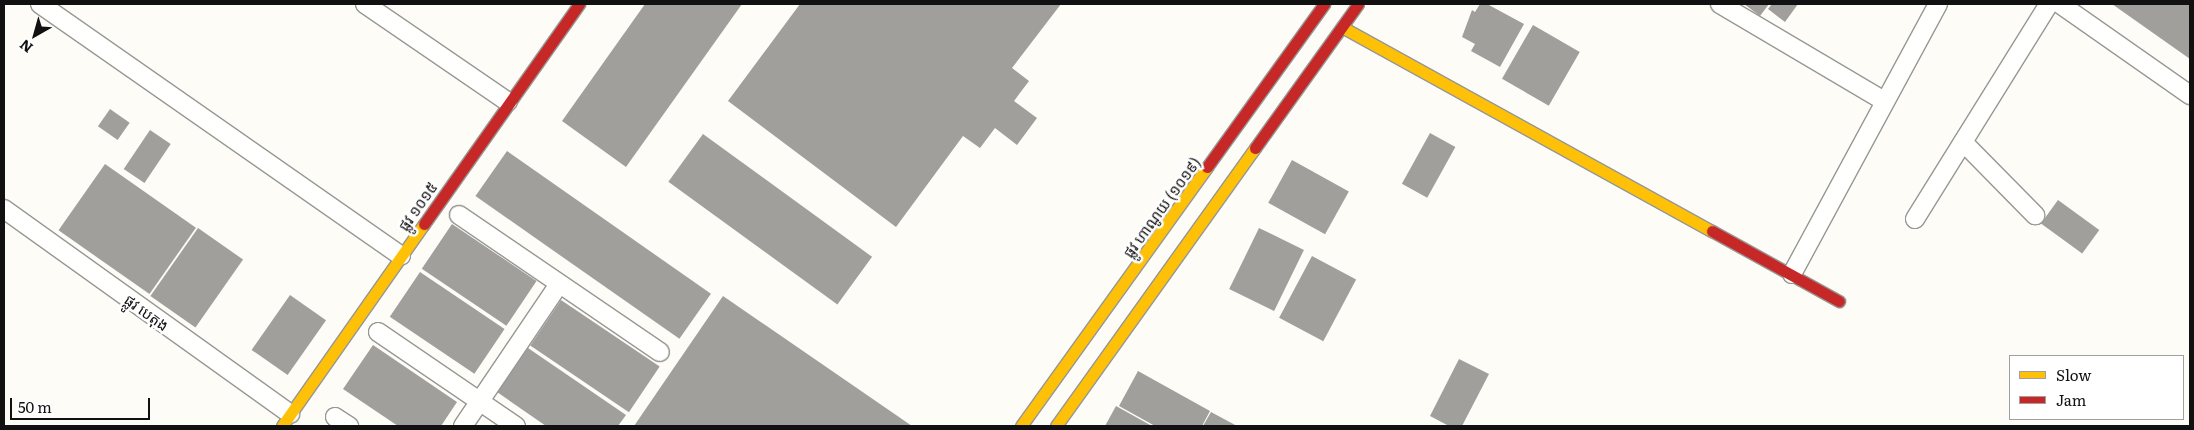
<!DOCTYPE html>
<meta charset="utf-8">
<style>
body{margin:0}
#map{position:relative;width:2194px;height:430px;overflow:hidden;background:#fdfcf7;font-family:Literata,"Noto Sans Khmer",serif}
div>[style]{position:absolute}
.building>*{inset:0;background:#a19f9c;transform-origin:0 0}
.roads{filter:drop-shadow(1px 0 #979795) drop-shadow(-1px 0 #979795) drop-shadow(0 1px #979795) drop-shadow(0 -1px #979795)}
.street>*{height:18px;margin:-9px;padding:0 9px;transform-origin:9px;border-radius:9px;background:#fffffe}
.slow>*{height:11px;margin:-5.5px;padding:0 5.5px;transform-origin:5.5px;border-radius:5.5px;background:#ffc107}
.jam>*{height:11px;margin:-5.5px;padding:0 5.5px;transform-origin:5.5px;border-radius:5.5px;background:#c62828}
span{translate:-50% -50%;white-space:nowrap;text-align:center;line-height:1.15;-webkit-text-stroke:5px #fff;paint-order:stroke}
.street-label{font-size:15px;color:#111}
.frame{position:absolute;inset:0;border:5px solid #111;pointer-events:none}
.legend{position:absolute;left:2009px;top:355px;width:175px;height:65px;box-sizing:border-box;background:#fff;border:1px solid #a0a0a0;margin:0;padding:6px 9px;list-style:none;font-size:15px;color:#111}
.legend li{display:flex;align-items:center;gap:10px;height:25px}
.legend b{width:25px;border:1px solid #a0a0a0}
.north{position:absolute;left:10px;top:10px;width:50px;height:50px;-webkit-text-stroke:4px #fff;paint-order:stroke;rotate:218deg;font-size:14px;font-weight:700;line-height:20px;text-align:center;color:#111}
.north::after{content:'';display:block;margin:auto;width:18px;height:22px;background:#111;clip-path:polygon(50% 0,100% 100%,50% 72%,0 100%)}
.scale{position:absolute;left:10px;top:398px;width:140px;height:22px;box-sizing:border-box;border:2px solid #111;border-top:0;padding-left:6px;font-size:15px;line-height:18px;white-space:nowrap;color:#111;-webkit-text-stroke:4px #fff;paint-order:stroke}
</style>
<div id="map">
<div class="building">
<i style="clip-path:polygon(645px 4px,742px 4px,626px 167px,562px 121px)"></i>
<i style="clip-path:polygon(800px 4px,1061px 4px,1012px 68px,1029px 81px,1014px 101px,1037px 118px,1017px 145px,995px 128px,980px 148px,963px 136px,896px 227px,728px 101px)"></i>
<i style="clip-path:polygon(1480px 4px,1487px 4px,1524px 24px,1500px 67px,1471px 51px,1475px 44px,1462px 37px,1472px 10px,1475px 12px)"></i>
<i style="clip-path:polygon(1744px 4px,1769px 4px,1760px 16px)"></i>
<i style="clip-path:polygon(1772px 4px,1798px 4px,1785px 22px,1768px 9px)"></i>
<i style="clip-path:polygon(2112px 4px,2190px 4px,2190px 59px)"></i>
<i style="left:1533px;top:25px;width:54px;height:62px;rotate:30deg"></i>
<i style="left:110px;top:109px;width:24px;height:21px;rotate:35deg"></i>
<i style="left:150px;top:130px;width:25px;height:47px;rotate:34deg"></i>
<i style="left:1430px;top:133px;width:29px;height:58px;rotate:29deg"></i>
<i style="left:703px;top:134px;width:209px;height:59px;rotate:36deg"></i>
<i style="left:507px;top:151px;width:249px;height:55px;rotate:35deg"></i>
<i style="left:1292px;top:160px;width:65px;height:49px;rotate:29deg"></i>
<i style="left:105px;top:164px;width:111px;height:81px;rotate:35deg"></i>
<i style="left:2058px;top:200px;width:51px;height:29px;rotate:36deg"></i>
<i style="left:452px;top:224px;width:102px;height:54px;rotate:34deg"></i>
<i style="left:198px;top:228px;width:55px;height:83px;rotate:35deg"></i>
<i style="left:1259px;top:228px;width:50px;height:68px;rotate:26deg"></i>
<i style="left:1312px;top:256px;width:50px;height:70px;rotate:28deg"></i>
<i style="left:420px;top:272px;width:102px;height:54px;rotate:34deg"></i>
<i style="left:290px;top:295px;width:44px;height:67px;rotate:35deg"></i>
<i style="clip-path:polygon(723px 296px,912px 426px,634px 426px)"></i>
<i style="left:561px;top:300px;width:119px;height:55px;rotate:34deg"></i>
<i style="clip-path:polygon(373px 345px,457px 402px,441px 426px,398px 426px,343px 389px)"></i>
<i style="clip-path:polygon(528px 348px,626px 415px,618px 426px,546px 426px,497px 392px)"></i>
<i style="clip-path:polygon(1459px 359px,1489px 374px,1462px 426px,1449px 426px,1430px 416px)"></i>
<i style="clip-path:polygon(1138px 371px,1210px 411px,1202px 426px,1155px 426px,1119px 406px)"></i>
<i style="clip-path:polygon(1116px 406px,1152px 426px,1105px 426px)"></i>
<i style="clip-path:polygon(1211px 412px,1237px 426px,1203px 426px)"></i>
</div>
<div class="roads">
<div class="street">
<i style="left:40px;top:4px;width:440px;rotate:34.9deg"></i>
<i style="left:365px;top:4px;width:173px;rotate:34.4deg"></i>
<i style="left:1720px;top:4px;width:191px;rotate:30.6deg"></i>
<i style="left:2060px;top:4px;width:159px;rotate:35deg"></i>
<i style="left:1963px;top:142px;width:103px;rotate:45.4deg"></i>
<i style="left:4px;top:209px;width:352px;rotate:35.6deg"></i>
<i style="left:459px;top:215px;width:243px;rotate:34.3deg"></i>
<i style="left:1915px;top:219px;width:253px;rotate:-58.1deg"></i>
<i style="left:1792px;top:274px;width:307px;rotate:-61.6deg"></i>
<i style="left:378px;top:332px;width:167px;rotate:34.3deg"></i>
<i style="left:335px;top:417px;width:17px;rotate:33deg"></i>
<i style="left:463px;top:426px;width:171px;rotate:-55.9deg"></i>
</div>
<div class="slow">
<i style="left:1342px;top:27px;width:423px;rotate:28.9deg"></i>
<i style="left:282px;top:426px;width:247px;rotate:-54.9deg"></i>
<i style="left:1021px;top:426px;width:319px;rotate:-54.3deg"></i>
<i style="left:1056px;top:426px;width:342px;rotate:-54.4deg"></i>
</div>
<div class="jam">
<i style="left:1255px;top:148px;width:177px;rotate:-54.4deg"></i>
<i style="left:1207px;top:167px;width:201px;rotate:-54.3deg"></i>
<i style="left:424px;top:224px;width:269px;rotate:-54.8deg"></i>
<i style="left:1712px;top:231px;width:145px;rotate:28.9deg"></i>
</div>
</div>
<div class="street-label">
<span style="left:417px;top:206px;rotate:-55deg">ផ្លូវ ១០១៥</span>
<span style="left:1161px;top:207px;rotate:-54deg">ផ្លូវ ហាណូយ (១០១៩)</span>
<span style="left:147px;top:312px;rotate:36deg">ផ្លូវ បេតុង</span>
</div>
<div class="frame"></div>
<ul class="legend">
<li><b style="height:6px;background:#ffc107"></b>Slow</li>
<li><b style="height:6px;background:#c62828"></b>Jam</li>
</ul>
<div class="north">N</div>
<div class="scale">50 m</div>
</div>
